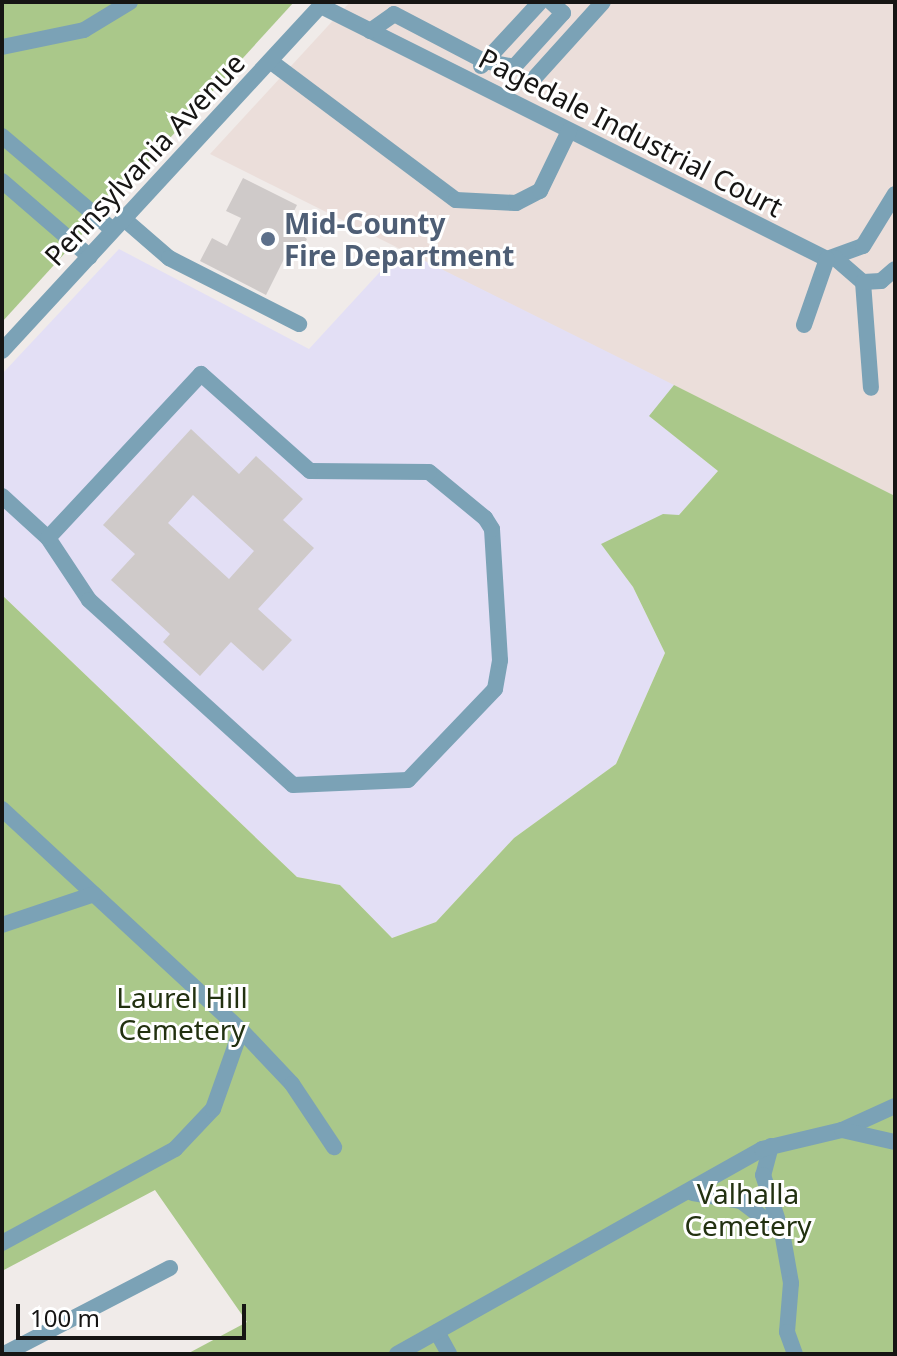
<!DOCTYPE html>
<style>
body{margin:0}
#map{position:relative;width:897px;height:1356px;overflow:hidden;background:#f0ebe9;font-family:"Noto Sans",sans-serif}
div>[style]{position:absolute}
.built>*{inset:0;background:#ebdeda}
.medical>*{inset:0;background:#e3dff5}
.green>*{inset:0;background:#aac88a}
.building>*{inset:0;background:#cfcac9}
.minor>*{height:16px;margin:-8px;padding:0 8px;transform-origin:8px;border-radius:8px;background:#7ba2b6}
.dots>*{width:22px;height:22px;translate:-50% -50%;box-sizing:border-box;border:4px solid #fff;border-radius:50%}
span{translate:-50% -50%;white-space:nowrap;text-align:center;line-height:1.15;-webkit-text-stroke:6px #fff;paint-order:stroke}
.street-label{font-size:28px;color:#161514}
.service-label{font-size:28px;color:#4e5e75;font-weight:700}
.left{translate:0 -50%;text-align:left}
.park-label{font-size:28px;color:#223110}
.frame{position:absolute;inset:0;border:4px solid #161514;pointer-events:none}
.scale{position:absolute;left:16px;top:1304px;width:230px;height:36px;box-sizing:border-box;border:4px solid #161514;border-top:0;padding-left:10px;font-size:24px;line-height:28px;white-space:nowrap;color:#161514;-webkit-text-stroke:6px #fff;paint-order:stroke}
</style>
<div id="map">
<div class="built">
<i style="clip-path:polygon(350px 2px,895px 2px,895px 496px,210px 154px)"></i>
</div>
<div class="medical">
<i style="clip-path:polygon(119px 249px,309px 349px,401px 249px,674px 385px,650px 416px,718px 471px,679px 515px,602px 544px,633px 587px,665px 653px,616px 764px,514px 838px,436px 922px,392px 938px,340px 885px,297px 877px,2px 595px,2px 374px)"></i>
</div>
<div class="green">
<i style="clip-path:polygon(2px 2px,294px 2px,2px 322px)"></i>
<i style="clip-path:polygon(674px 385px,895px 496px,895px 1354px,187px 1354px,247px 1322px,155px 1190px,2px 1271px,2px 595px,297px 877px,340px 885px,392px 938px,436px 922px,514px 838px,616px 764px,665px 653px,633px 587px,601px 544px,663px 514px,679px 515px,718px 471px,649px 416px)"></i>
</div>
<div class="building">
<i style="clip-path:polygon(243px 178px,297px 205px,288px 223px,307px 239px,297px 258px,287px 253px,266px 295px,200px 261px,212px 238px,227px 246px,241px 218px,226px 211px)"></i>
<i style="clip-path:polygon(evenodd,191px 429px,239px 474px,256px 456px,303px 499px,283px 520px,314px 548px,258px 609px,292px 640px,263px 671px,231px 642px,200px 676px,163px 642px,170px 634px,111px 580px,135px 554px,103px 525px,191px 429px,193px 495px,254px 551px,229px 579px,168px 523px,193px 495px)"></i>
</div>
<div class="minor">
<i style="left:321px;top:6px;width:566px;rotate:26.57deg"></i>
<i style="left:827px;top:259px;width:38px;rotate:-20deg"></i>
<i style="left:863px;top:246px;width:61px;rotate:-58.4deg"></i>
<i style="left:370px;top:31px;width:29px;rotate:-35deg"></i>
<i style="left:394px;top:14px;width:102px;rotate:27.6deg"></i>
<i style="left:484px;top:61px;width:31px;rotate:11deg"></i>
<i style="left:514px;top:67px;width:73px;rotate:-47.8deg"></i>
<i style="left:563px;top:13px;width:16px;rotate:-137deg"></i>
<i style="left:2px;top:47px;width:84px;rotate:-11.7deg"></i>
<i style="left:84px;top:30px;width:54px;rotate:-31.3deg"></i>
<i style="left:270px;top:61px;width:232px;rotate:36.8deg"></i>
<i style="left:456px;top:200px;width:60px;rotate:2.9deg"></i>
<i style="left:516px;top:203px;width:27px;rotate:-27deg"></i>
<i style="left:540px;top:191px;width:67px;rotate:-64.2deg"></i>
<i style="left:481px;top:66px;width:87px;rotate:-47.3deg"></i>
<i style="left:529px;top:84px;width:110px;rotate:-47.9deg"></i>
<i style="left:2px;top:136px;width:145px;rotate:40.3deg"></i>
<i style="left:2px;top:181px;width:116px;rotate:40.8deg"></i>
<i style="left:124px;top:219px;width:60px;rotate:40.9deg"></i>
<i style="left:169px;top:258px;width:146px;rotate:26.9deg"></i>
<i style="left:835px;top:258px;width:37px;rotate:41deg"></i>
<i style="left:863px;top:282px;width:106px;rotate:85.7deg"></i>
<i style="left:863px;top:282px;width:18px;rotate:-3deg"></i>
<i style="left:881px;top:281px;width:18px;rotate:-41deg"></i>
<i style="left:804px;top:325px;width:70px;rotate:-70.8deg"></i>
<i style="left:2px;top:351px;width:475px;rotate:-47.3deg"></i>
<i style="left:2px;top:496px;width:62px;rotate:42.4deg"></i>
<i style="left:48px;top:538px;width:74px;rotate:56.5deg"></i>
<i style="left:89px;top:600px;width:275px;rotate:42.2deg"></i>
<i style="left:293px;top:785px;width:115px;rotate:-2.5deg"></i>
<i style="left:408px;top:780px;width:126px;rotate:-46.3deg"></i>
<i style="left:495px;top:689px;width:29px;rotate:-80deg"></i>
<i style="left:500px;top:660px;width:131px;rotate:-93.5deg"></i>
<i style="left:492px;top:529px;width:13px;rotate:-122deg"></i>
<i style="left:485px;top:518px;width:72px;rotate:-140.6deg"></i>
<i style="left:429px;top:472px;width:119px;rotate:-179.5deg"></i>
<i style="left:310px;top:471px;width:146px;rotate:-138.3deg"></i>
<i style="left:201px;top:374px;width:224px;rotate:133deg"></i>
<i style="left:2px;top:809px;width:326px;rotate:42.8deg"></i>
<i style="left:241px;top:1030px;width:74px;rotate:46.6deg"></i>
<i style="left:292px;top:1084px;width:76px;rotate:56.3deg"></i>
<i style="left:2px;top:925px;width:97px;rotate:-18.6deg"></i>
<i style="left:842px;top:1130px;width:58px;rotate:-24.4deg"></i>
<i style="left:771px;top:1146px;width:30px;rotate:105deg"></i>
<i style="left:763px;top:1175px;width:55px;rotate:71.9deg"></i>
<i style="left:693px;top:1193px;width:49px;rotate:9.5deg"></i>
<i style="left:741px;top:1201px;width:51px;rotate:37.1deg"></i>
<i style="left:782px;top:1232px;width:52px;rotate:80deg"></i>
<i style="left:791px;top:1283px;width:49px;rotate:94.7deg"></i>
<i style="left:787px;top:1332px;width:23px;rotate:70deg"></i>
<i style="left:2px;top:1243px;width:197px;rotate:-28.5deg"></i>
<i style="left:175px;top:1149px;width:55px;rotate:-46.5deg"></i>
<i style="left:213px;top:1109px;width:84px;rotate:-70.5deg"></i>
<i style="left:437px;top:1332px;width:25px;rotate:61deg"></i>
<i style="left:4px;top:1354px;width:187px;rotate:-27.4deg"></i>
<i style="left:397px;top:1354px;width:419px;rotate:-29.3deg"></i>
<i style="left:762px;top:1149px;width:82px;rotate:-13.4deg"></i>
<i style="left:842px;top:1130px;width:54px;rotate:12.8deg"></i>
</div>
<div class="dots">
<i style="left:268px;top:239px;background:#5c6f8a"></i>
</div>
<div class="street-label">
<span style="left:631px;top:132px;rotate:27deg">Pagedale Industrial Court</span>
<span style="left:144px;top:159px;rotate:-47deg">Pennsylvania Avenue</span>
</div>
<div class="service-label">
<span class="left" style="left:284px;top:239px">Mid-County<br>Fire Department</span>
</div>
<div class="park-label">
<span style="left:182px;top:1013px">Laurel Hill<br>Cemetery</span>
<span style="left:748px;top:1209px">Valhalla<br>Cemetery</span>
</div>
<div class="frame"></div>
<div class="scale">100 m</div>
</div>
